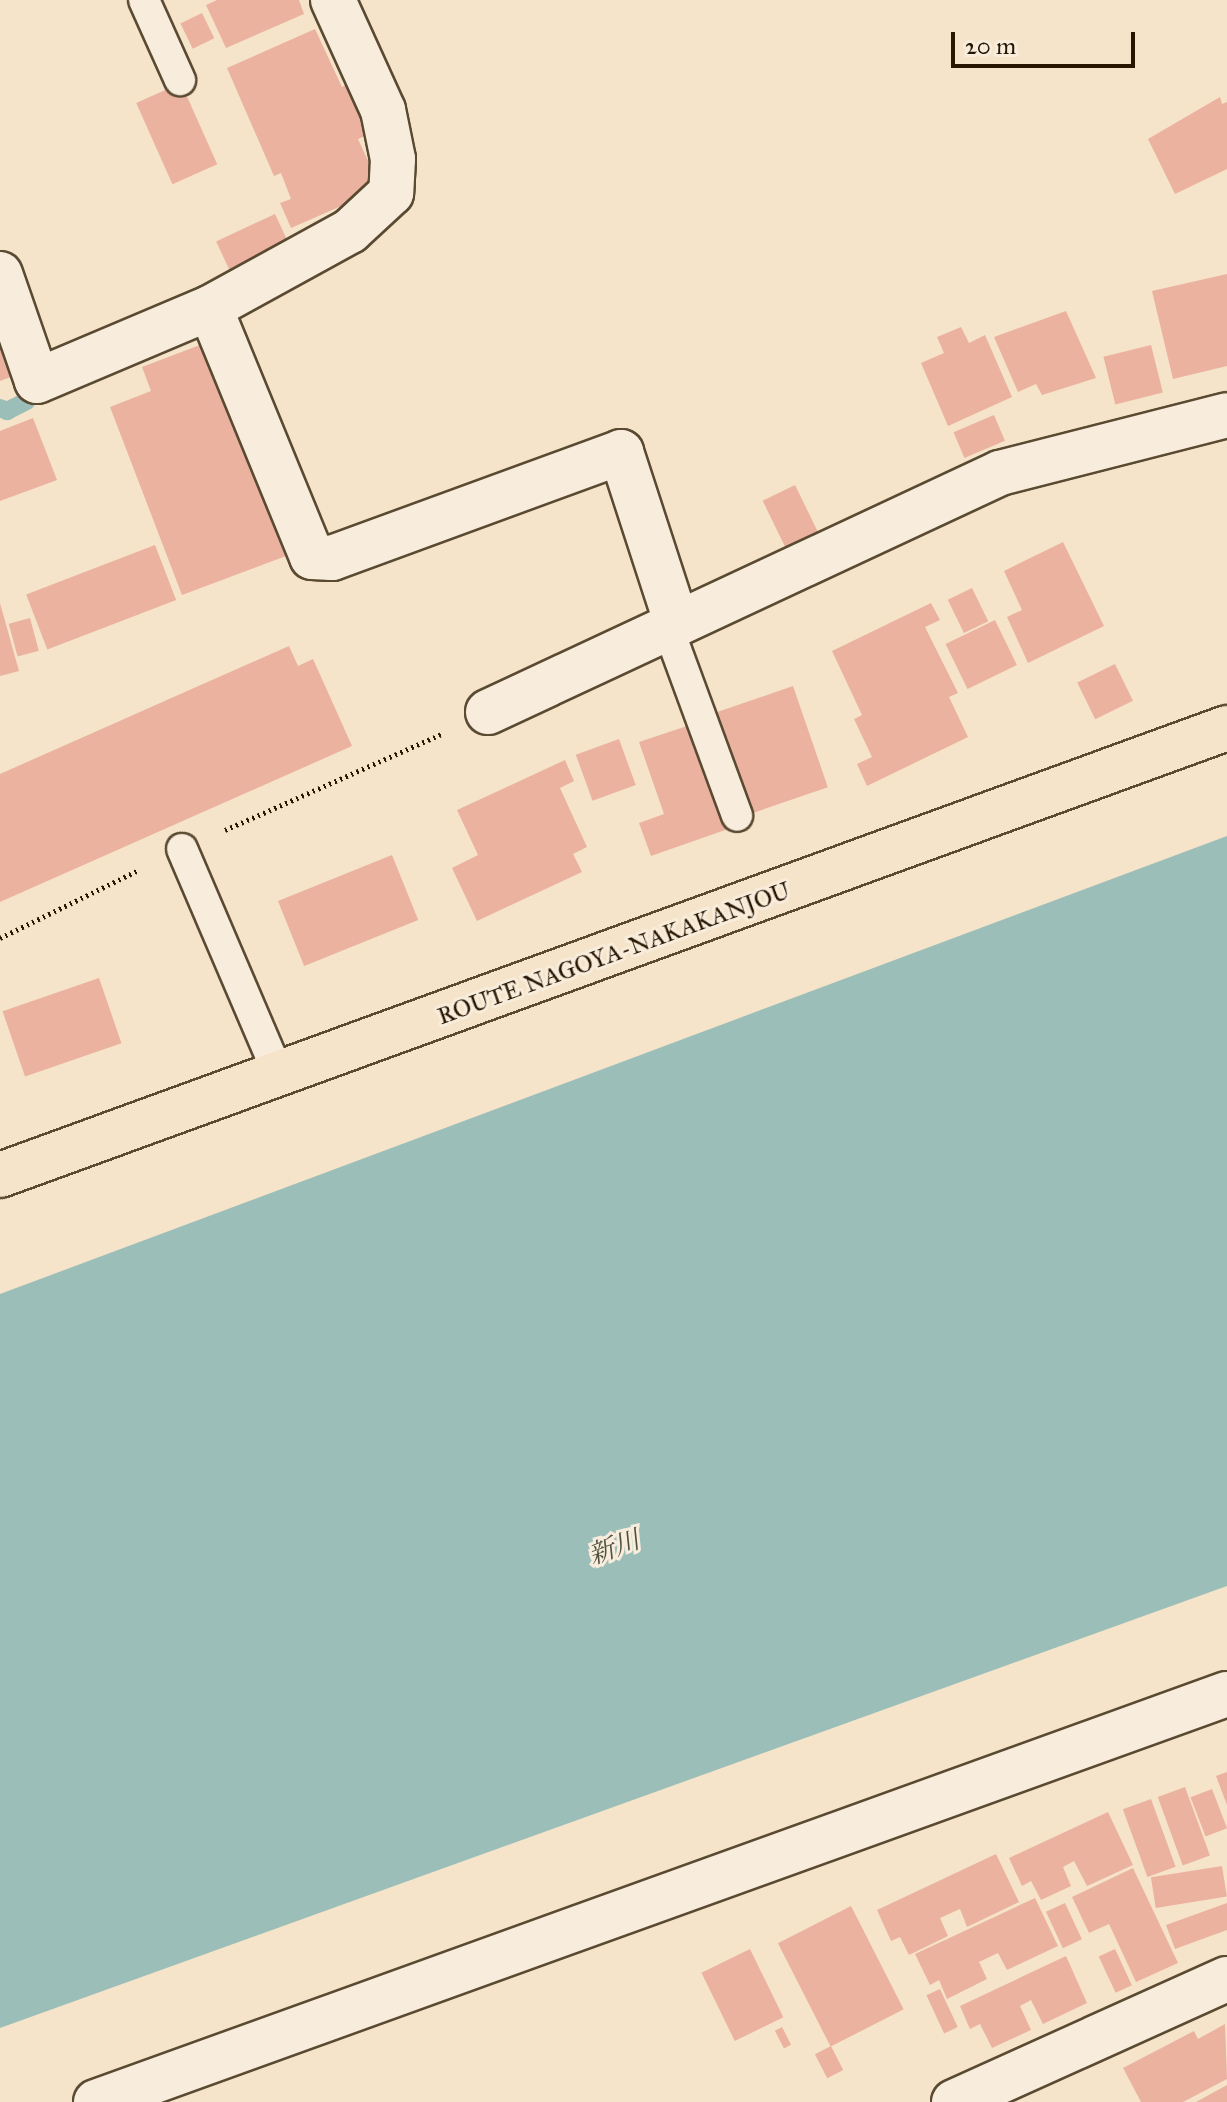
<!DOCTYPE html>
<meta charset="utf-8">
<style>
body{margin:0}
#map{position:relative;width:1227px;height:2102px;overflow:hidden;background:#f5e4c9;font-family:"IM FELL Great Primer","Noto Serif JP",serif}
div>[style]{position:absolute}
.water>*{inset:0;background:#9cbeb9}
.stream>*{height:18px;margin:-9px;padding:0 9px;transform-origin:9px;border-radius:9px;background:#9cbeb9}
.building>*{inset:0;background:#ebb2a0;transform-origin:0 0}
.path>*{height:5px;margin-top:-2.5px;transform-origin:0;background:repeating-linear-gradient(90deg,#271600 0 2px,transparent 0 6px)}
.roads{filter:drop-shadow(2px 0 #5a4a32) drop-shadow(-2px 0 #5a4a32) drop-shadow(0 2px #5a4a32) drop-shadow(0 -2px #5a4a32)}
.lane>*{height:30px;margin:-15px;padding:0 15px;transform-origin:15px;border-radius:15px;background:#f8eddc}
.street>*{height:44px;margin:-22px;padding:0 22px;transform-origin:22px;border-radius:22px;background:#f8eddc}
.primary>*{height:44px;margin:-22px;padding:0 22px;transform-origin:22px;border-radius:22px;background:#f5e4c9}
span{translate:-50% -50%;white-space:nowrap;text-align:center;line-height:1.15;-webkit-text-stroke:6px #f8eddc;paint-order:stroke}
.street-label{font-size:24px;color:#271600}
.water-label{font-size:26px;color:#505141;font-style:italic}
.scale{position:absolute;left:951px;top:32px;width:184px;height:36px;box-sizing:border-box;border:4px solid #271600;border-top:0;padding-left:10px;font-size:24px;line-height:28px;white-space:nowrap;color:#271600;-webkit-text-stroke:6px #f8eddc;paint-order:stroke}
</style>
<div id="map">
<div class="water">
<i style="clip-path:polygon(1227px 836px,1227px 1586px,0 2028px,0 1294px)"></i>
</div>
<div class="stream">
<i style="left:0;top:408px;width:8px;rotate:23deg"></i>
<i style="left:7px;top:411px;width:22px;rotate:-27deg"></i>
</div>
<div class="building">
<i style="clip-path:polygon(217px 0,299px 0,304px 14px,226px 48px,206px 5px)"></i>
<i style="left:202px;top:13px;width:28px;height:24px;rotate:64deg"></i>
<i style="clip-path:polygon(315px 29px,342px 87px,350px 83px,372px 133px,358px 139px,376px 178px,367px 182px,371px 193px,291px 228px,280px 203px,291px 199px,281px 173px,274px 176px,227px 68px)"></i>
<i style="left:181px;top:83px;width:89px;height:49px;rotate:66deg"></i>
<i style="clip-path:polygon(1220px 97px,1222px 104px,1227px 102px,1227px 169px,1175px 194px,1148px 139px)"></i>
<i style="left:275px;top:214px;width:31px;height:65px;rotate:65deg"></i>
<i style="clip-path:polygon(1227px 274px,1227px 366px,1173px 379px,1152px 291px)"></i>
<i style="clip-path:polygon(1066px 311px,1096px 378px,1042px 395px,1036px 384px,1018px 392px,994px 337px)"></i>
<i style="clip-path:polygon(961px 327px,969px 343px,985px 335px,1012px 397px,948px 426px,921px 363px,944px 353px,937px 337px)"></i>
<i style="clip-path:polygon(0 331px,16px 375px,0 381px)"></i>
<i style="clip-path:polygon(205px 343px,286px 556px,182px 595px,110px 407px,151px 391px,142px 367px)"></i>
<i style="left:1151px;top:345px;width:49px;height:49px;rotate:76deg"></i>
<i style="left:994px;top:415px;width:28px;height:44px;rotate:67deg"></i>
<i style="clip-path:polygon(33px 418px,57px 480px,0 501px,0 431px)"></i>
<i style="left:795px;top:485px;width:57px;height:36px;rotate:64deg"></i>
<i style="clip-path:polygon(1063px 542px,1104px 626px,1028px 663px,1007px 617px,1022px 610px,1004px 571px)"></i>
<i style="left:155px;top:545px;width:59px;height:138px;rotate:69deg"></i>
<i style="left:972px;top:588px;width:37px;height:27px;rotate:64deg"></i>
<i style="clip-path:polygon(0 603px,19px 671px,0 676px)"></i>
<i style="clip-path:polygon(931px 603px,940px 620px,925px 627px,958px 693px,949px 697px,968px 737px,867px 786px,857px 764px,872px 757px,854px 719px,862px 715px,832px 651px)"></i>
<i style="left:30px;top:618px;width:34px;height:22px;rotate:75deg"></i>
<i style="left:995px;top:620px;width:50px;height:55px;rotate:64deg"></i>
<i style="clip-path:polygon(289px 646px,298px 666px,313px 659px,352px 746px,0 902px,0 774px)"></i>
<i style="left:1115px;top:664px;width:41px;height:42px;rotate:64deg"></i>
<i style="left:793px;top:686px;width:107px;height:80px;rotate:71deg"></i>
<i style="clip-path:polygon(690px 725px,728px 829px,651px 856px,639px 823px,664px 814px,639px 742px)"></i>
<i style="left:619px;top:739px;width:49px;height:46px;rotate:70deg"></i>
<i style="clip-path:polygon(565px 760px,574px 781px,560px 788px,587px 847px,573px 854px,582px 872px,477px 921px,452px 868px,478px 855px,457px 810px)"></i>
<i style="left:392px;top:855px;width:70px;height:123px;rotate:68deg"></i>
<i style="left:99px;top:978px;width:69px;height:102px;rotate:71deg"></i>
<i style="clip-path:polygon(1227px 1772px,1227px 1805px,1216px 1776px)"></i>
<i style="left:1185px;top:1787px;width:73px;height:29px;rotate:70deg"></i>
<i style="left:1212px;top:1789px;width:42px;height:23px;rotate:69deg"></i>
<i style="left:1151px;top:1799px;width:72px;height:30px;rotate:70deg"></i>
<i style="clip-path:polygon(1108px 1812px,1133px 1865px,1087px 1886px,1074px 1861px,1063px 1867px,1071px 1886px,1041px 1900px,1031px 1881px,1022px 1886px,1009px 1858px)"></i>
<i style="clip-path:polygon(996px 1854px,1019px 1902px,967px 1927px,960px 1909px,940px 1918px,948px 1936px,909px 1955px,900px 1937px,891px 1941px,877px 1910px)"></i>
<i style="left:1222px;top:1866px;width:31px;height:72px;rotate:81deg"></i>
<i style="clip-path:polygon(1133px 1868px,1178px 1963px,1136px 1982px,1109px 1924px,1089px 1933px,1072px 1897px)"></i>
<i style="clip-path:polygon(1035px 1898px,1058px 1946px,1007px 1970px,998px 1953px,979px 1962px,987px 1979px,947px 1999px,939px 1980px,930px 1985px,915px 1954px)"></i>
<i style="left:1065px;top:1903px;width:40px;height:21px;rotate:65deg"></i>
<i style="clip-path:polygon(1227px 1903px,1227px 1930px,1175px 1949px,1166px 1925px)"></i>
<i style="left:851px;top:1906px;width:116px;height:82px;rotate:63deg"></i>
<i style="left:750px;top:1949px;width:76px;height:54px;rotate:64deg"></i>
<i style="left:1115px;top:1949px;width:40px;height:18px;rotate:65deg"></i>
<i style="clip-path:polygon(1066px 1956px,1087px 2003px,1043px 2024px,1031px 2000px,1020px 2006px,1031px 2030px,992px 2048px,980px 2024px,970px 2029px,960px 2006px)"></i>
<i style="left:940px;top:1989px;width:42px;height:15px;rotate:65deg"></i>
<i style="clip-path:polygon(1225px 2024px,1227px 2079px,1183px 2102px,1141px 2102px,1123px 2068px,1194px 2031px,1198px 2039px)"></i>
<i style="left:782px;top:2027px;width:20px;height:8px;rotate:63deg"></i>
<i style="left:831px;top:2046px;width:27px;height:18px;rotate:63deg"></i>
<i style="clip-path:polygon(1227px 2085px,1227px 2102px,1196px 2102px)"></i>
</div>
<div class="path">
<i style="left:225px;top:830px;width:237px;rotate:-23.9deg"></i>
<i style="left:0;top:938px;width:155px;rotate:-26.1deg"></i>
</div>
<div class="roads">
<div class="lane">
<i style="left:144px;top:0;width:88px;rotate:65.8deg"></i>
<i style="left:668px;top:628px;width:200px;rotate:69.8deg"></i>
<i style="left:182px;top:849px;width:246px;rotate:66.8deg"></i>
</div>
<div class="street">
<i style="left:333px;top:0;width:121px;rotate:65.6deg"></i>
<i style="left:383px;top:110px;width:50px;rotate:78.5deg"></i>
<i style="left:393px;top:159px;width:34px;rotate:93deg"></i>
<i style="left:391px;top:193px;width:56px;rotate:137.2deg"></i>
<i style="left:350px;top:231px;width:160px;rotate:151.2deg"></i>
<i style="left:210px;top:308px;width:269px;rotate:67.7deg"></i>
<i style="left:312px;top:557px;width:20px;rotate:3deg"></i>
<i style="left:332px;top:558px;width:308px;rotate:-20.1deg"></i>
<i style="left:621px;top:452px;width:181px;rotate:72deg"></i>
<i style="left:0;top:274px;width:113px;rotate:70.9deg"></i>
<i style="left:37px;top:381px;width:188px;rotate:-22.9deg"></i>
<i style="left:488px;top:712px;width:565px;rotate:-25.02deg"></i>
<i style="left:1000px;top:473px;width:234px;rotate:-14.3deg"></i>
<i style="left:96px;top:2102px;width:1202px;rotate:-19.84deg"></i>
<i style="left:954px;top:2102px;width:299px;rotate:-24.3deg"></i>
</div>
<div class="primary">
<i style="left:0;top:1175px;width:1306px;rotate:-20.02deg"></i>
</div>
</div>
<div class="street-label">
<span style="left:614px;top:954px;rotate:-20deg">ROUTE NAGOYA-NAKAKANJOU</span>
</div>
<div class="water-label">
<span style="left:614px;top:1548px;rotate:-20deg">新川</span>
</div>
<div class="scale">20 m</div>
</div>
